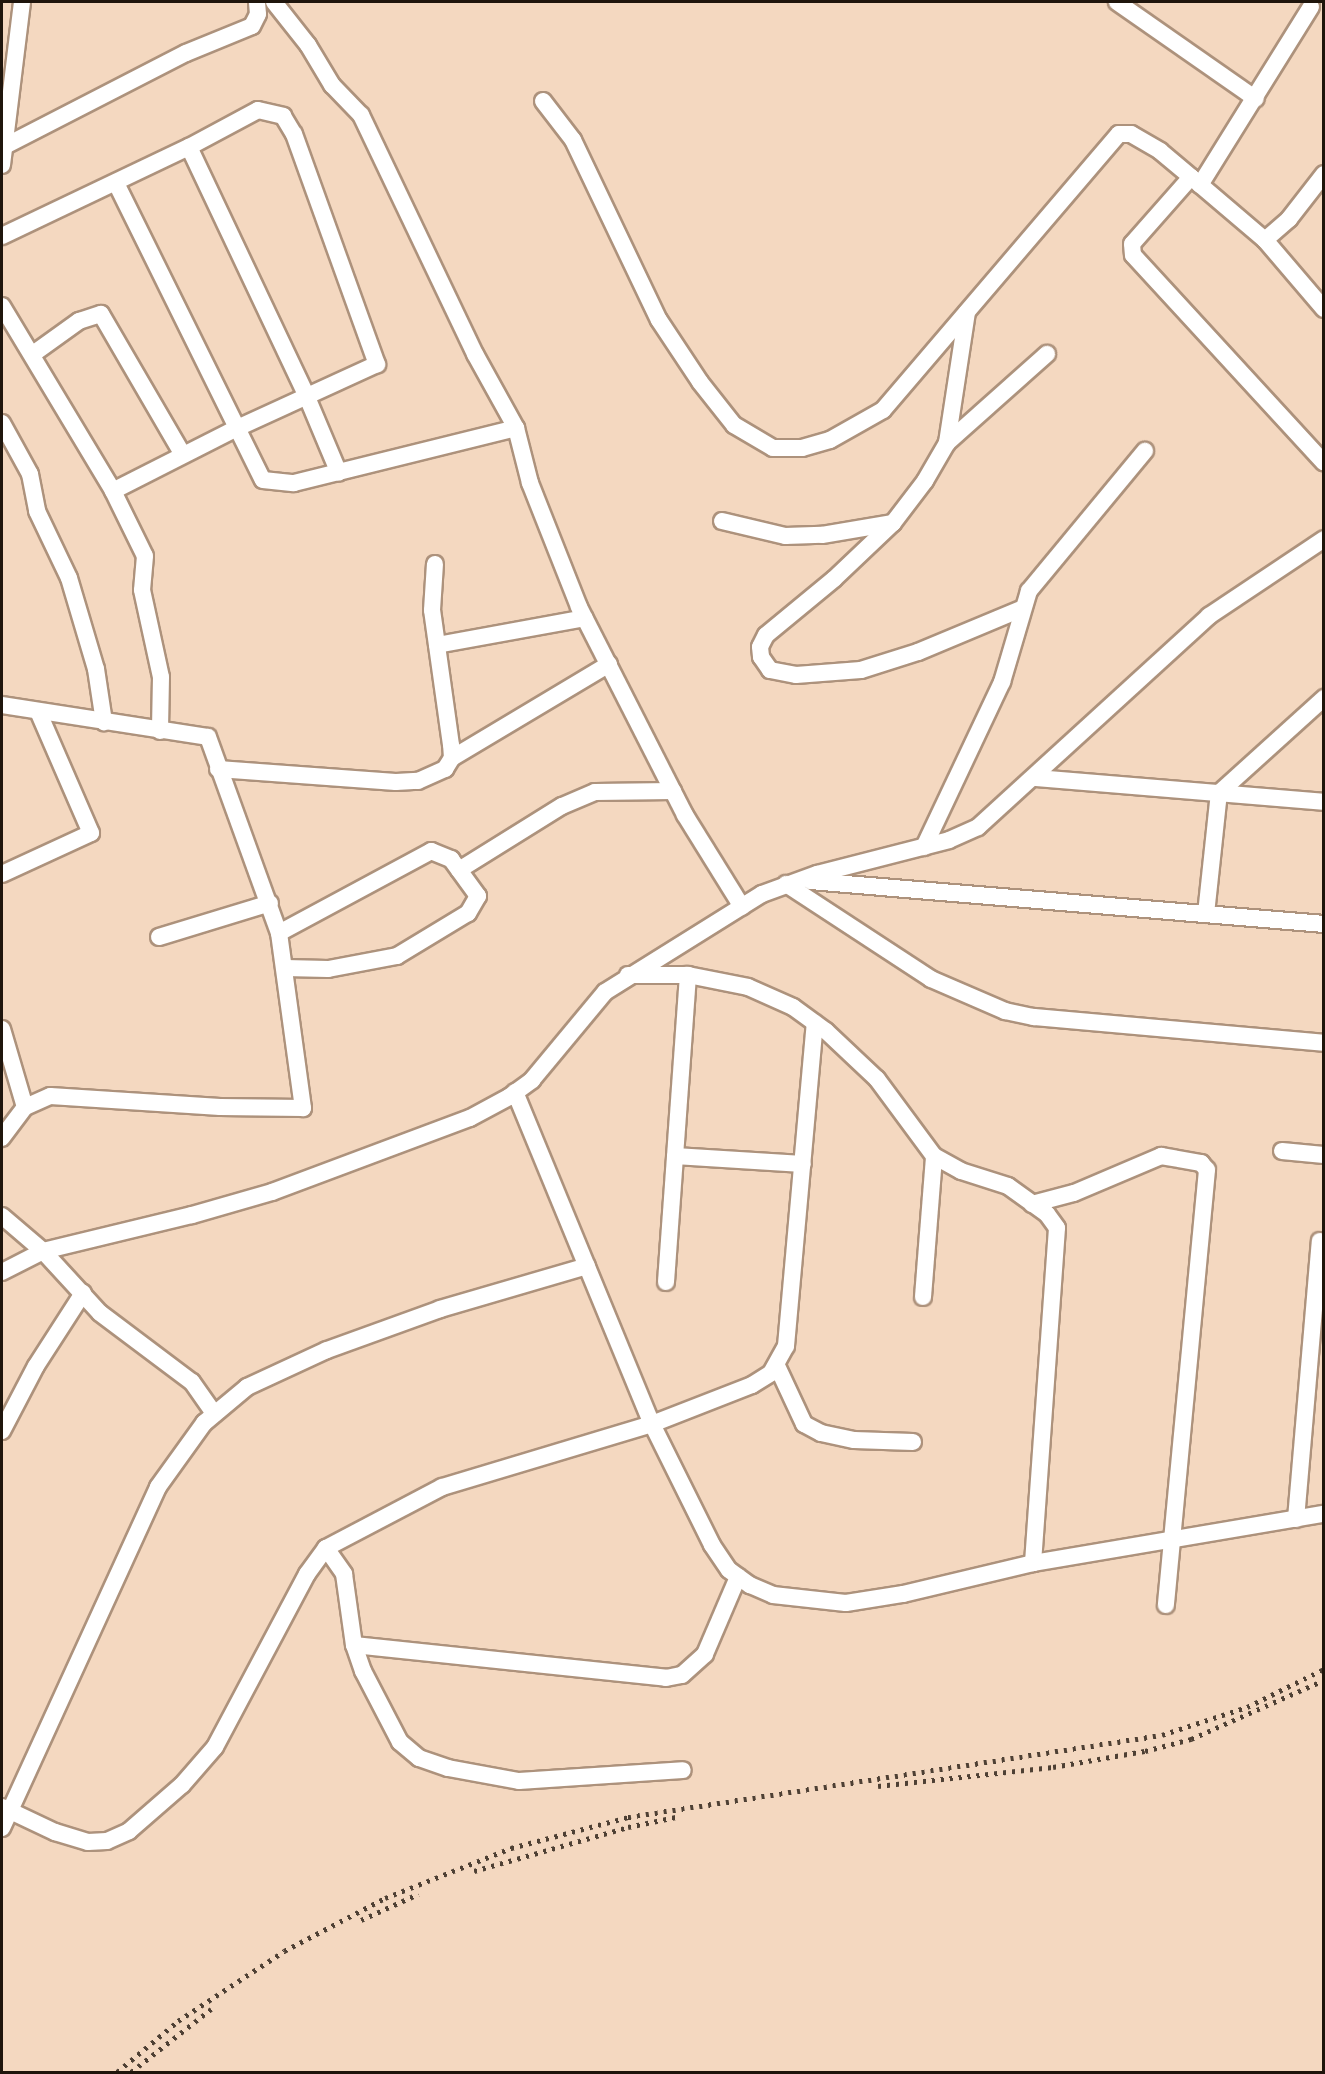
<!DOCTYPE html>
<style>
body{margin:0}
#map{position:relative;width:1325px;height:2074px;overflow:hidden;background:#f4d8c0;font-family:Karla,sans-serif}
div>[style]{position:absolute}
.roads{filter:drop-shadow(2px 0 #ad927c) drop-shadow(-2px 0 #ad927c) drop-shadow(0 2px #ad927c) drop-shadow(0 -2px #ad927c)}
.minor>*{height:16px;margin:-8px;padding:0 8px;transform-origin:8px;border-radius:8px;background:#fff}
.rail>*{height:4.5px;margin-top:-2.25px;transform-origin:0;background:repeating-linear-gradient(90deg,#4e4034 0 3px,transparent 0 9px)}
span{translate:-50% -50%;white-space:nowrap;text-align:center;line-height:1.15;-webkit-text-stroke:6px #fff;paint-order:stroke}
.frame{position:absolute;inset:0;border:3px solid #1f150c;pointer-events:none}
</style>
<div id="map">
<div class="roads">
<div class="minor">
<i style="left:274px;top:2px;width:55px;rotate:51.7deg"></i>
<i style="left:308px;top:45px;width:47px;rotate:59deg"></i>
<i style="left:332px;top:85px;width:42px;rotate:46deg"></i>
<i style="left:361px;top:115px;width:265px;rotate:64.5deg"></i>
<i style="left:475px;top:354px;width:85px;rotate:61deg"></i>
<i style="left:516px;top:428px;width:57px;rotate:75.7deg"></i>
<i style="left:530px;top:483px;width:133px;rotate:68.4deg"></i>
<i style="left:579px;top:607px;width:233px;rotate:63deg"></i>
<i style="left:685px;top:815px;width:108px;rotate:58.2deg"></i>
<i style="left:1117px;top:2px;width:169px;rotate:34.9deg"></i>
<i style="left:543px;top:101px;width:49px;rotate:52.4deg"></i>
<i style="left:573px;top:140px;width:199px;rotate:64.5deg"></i>
<i style="left:659px;top:320px;width:74px;rotate:56.5deg"></i>
<i style="left:700px;top:382px;width:55px;rotate:51.7deg"></i>
<i style="left:734px;top:425px;width:45px;rotate:30.5deg"></i>
<i style="left:773px;top:448px;width:29px"></i>
<i style="left:802px;top:448px;width:29px;rotate:-16deg"></i>
<i style="left:830px;top:440px;width:61px;rotate:-29.5deg"></i>
<i style="left:883px;top:410px;width:363px;rotate:-49.5deg"></i>
<i style="left:1119px;top:134px;width:12px"></i>
<i style="left:1131px;top:134px;width:34px;rotate:30deg"></i>
<i style="left:1160px;top:151px;width:40px;rotate:40deg"></i>
<i style="left:5px;top:146px;width:203px;rotate:-27.2deg"></i>
<i style="left:186px;top:53px;width:71px;rotate:-22.2deg"></i>
<i style="left:252px;top:26px;width:13px;rotate:-63deg"></i>
<i style="left:258px;top:14px;width:12px;rotate:-95deg"></i>
<i style="left:189px;top:147px;width:276px;rotate:64.7deg"></i>
<i style="left:307px;top:397px;width:82px;rotate:67.2deg"></i>
<i style="left:2px;top:165px;width:164px;rotate:-83deg"></i>
<i style="left:116px;top:183px;width:331px;rotate:63.7deg"></i>
<i style="left:263px;top:480px;width:31px;rotate:6deg"></i>
<i style="left:294px;top:483px;width:229px;rotate:-13.9deg"></i>
<i style="left:1200px;top:185px;width:210px;rotate:-58.1deg"></i>
<i style="left:2px;top:236px;width:207px;rotate:-25.5deg"></i>
<i style="left:189px;top:147px;width:78px;rotate:-28.2deg"></i>
<i style="left:258px;top:110px;width:26px;rotate:13deg"></i>
<i style="left:283px;top:116px;width:21px;rotate:59deg"></i>
<i style="left:294px;top:134px;width:245px;rotate:70.2deg"></i>
<i style="left:377px;top:364px;width:154px;rotate:155.4deg"></i>
<i style="left:237px;top:428px;width:139px;rotate:153.1deg"></i>
<i style="left:1265px;top:240px;width:32px;rotate:-41deg"></i>
<i style="left:1289px;top:219px;width:57px;rotate:-52.1deg"></i>
<i style="left:2px;top:306px;width:216px;rotate:59deg"></i>
<i style="left:113px;top:491px;width:72px;rotate:63.8deg"></i>
<i style="left:145px;top:556px;width:34px;rotate:95deg"></i>
<i style="left:142px;top:590px;width:89px;rotate:77.7deg"></i>
<i style="left:161px;top:677px;width:54px;rotate:91.1deg"></i>
<i style="left:1324px;top:309px;width:91px;rotate:-130.5deg"></i>
<i style="left:1265px;top:240px;width:97px;rotate:-139.6deg"></i>
<i style="left:1191px;top:177px;width:89px;rotate:131.4deg"></i>
<i style="left:1132px;top:244px;width:11px;rotate:85deg"></i>
<i style="left:1133px;top:255px;width:282px;rotate:47.4deg"></i>
<i style="left:967px;top:312px;width:133px;rotate:98.7deg"></i>
<i style="left:947px;top:443px;width:44px;rotate:120.1deg"></i>
<i style="left:925px;top:481px;width:53px;rotate:127.3deg"></i>
<i style="left:893px;top:523px;width:81px;rotate:136.5deg"></i>
<i style="left:834px;top:579px;width:88px;rotate:140.5deg"></i>
<i style="left:766px;top:635px;width:13px;rotate:117deg"></i>
<i style="left:760px;top:647px;width:10px;rotate:84deg"></i>
<i style="left:761px;top:657px;width:16px;rotate:55deg"></i>
<i style="left:770px;top:670px;width:26px;rotate:11deg"></i>
<i style="left:796px;top:675px;width:65px;rotate:-4.4deg"></i>
<i style="left:861px;top:670px;width:60px;rotate:-17.5deg"></i>
<i style="left:918px;top:652px;width:112px;rotate:-22.7deg"></i>
<i style="left:33px;top:354px;width:57px;rotate:-35.7deg"></i>
<i style="left:79px;top:321px;width:23px;rotate:-18deg"></i>
<i style="left:101px;top:314px;width:163px;rotate:59.8deg"></i>
<i style="left:2px;top:423px;width:58px;rotate:61.2deg"></i>
<i style="left:30px;top:474px;width:38px;rotate:79deg"></i>
<i style="left:37px;top:511px;width:74px;rotate:64.5deg"></i>
<i style="left:69px;top:578px;width:95px;rotate:73.5deg"></i>
<i style="left:96px;top:669px;width:54px;rotate:81.4deg"></i>
<i style="left:947px;top:443px;width:134px;rotate:-41.7deg"></i>
<i style="left:722px;top:521px;width:65px;rotate:13.4deg"></i>
<i style="left:785px;top:536px;width:37px;rotate:-2deg"></i>
<i style="left:822px;top:535px;width:72px;rotate:-9.6deg"></i>
<i style="left:437px;top:645px;width:150px;rotate:-10.3deg"></i>
<i style="left:2px;top:705px;width:208px;rotate:8.8deg"></i>
<i style="left:208px;top:737px;width:208px;rotate:70.1deg"></i>
<i style="left:279px;top:933px;width:177px;rotate:82.2deg"></i>
<i style="left:303px;top:1108px;width:83px;rotate:-179.3deg"></i>
<i style="left:220px;top:1107px;width:170px;rotate:-176.3deg"></i>
<i style="left:50px;top:1096px;width:27px;rotate:156deg"></i>
<i style="left:25px;top:1107px;width:39px;rotate:127deg"></i>
<i style="left:452px;top:758px;width:183px;rotate:-30.9deg"></i>
<i style="left:218px;top:769px;width:178px;rotate:4.2deg"></i>
<i style="left:396px;top:782px;width:22px;rotate:-3deg"></i>
<i style="left:418px;top:781px;width:30px;rotate:-24deg"></i>
<i style="left:445px;top:769px;width:13px;rotate:-58deg"></i>
<i style="left:452px;top:758px;width:13px;rotate:-94deg"></i>
<i style="left:451px;top:745px;width:136px;rotate:-98deg"></i>
<i style="left:432px;top:610px;width:46px;rotate:-86.3deg"></i>
<i style="left:1035px;top:778px;width:290px;rotate:4.7deg"></i>
<i style="left:924px;top:847px;width:183px;rotate:-64.7deg"></i>
<i style="left:1002px;top:682px;width:95px;rotate:-73.5deg"></i>
<i style="left:1029px;top:591px;width:182px;rotate:-50.4deg"></i>
<i style="left:459px;top:870px;width:121px;rotate:-31.9deg"></i>
<i style="left:562px;top:806px;width:36px;rotate:-23deg"></i>
<i style="left:595px;top:792px;width:78px;rotate:-0.7deg"></i>
<i style="left:2px;top:874px;width:98px;rotate:-24.7deg"></i>
<i style="left:91px;top:833px;width:133px;rotate:-113.5deg"></i>
<i style="left:810px;top:881px;width:516px;rotate:4.78deg"></i>
<i style="left:786px;top:884px;width:173px;rotate:33.2deg"></i>
<i style="left:931px;top:979px;width:81px;rotate:23.4deg"></i>
<i style="left:1005px;top:1011px;width:30px;rotate:12deg"></i>
<i style="left:1034px;top:1017px;width:291px;rotate:5.1deg"></i>
<i style="left:1206px;top:914px;width:122px;rotate:-83.9deg"></i>
<i style="left:1219px;top:793px;width:142px;rotate:-42.1deg"></i>
<i style="left:279px;top:933px;width:173px;rotate:-28.3deg"></i>
<i style="left:431px;top:851px;width:22px;rotate:22deg"></i>
<i style="left:451px;top:859px;width:46px;rotate:53.9deg"></i>
<i style="left:478px;top:896px;width:20px;rotate:120deg"></i>
<i style="left:468px;top:913px;width:83px;rotate:148.8deg"></i>
<i style="left:397px;top:956px;width:70px;rotate:169.3deg"></i>
<i style="left:328px;top:969px;width:43px;rotate:-178.7deg"></i>
<i style="left:159px;top:937px;width:116px;rotate:-17deg"></i>
<i style="left:628px;top:975px;width:60px"></i>
<i style="left:688px;top:975px;width:61px;rotate:11.3deg"></i>
<i style="left:748px;top:987px;width:49px;rotate:24deg"></i>
<i style="left:793px;top:1007px;width:41px;rotate:36deg"></i>
<i style="left:826px;top:1031px;width:70px;rotate:43.3deg"></i>
<i style="left:877px;top:1079px;width:96px;rotate:53.5deg"></i>
<i style="left:934px;top:1156px;width:31px;rotate:29deg"></i>
<i style="left:961px;top:1171px;width:49px;rotate:17.7deg"></i>
<i style="left:1008px;top:1186px;width:48px;rotate:35.7deg"></i>
<i style="left:1047px;top:1214px;width:17px;rotate:54deg"></i>
<i style="left:1057px;top:1228px;width:336px;rotate:94.1deg"></i>
<i style="left:2px;top:1029px;width:81px;rotate:73.6deg"></i>
<i style="left:515px;top:1092px;width:359px;rotate:67.6deg"></i>
<i style="left:652px;top:1424px;width:135px;rotate:63.6deg"></i>
<i style="left:712px;top:1545px;width:30px;rotate:56deg"></i>
<i style="left:729px;top:1570px;width:26px;rotate:36deg"></i>
<i style="left:750px;top:1585px;width:25px;rotate:23deg"></i>
<i style="left:773px;top:1595px;width:73px;rotate:6.3deg"></i>
<i style="left:846px;top:1603px;width:58px;rotate:-9deg"></i>
<i style="left:903px;top:1594px;width:134px;rotate:-13.4deg"></i>
<i style="left:1033px;top:1563px;width:295px;rotate:-9.6deg"></i>
<i style="left:1282px;top:1151px;width:42px;rotate:5.4deg"></i>
<i style="left:675px;top:1156px;width:128px;rotate:3.6deg"></i>
<i style="left:1032px;top:1204px;width:43px;rotate:-14.7deg"></i>
<i style="left:1074px;top:1193px;width:95px;rotate:-23deg"></i>
<i style="left:1161px;top:1156px;width:41px;rotate:9.9deg"></i>
<i style="left:1201px;top:1163px;width:9px;rotate:49deg"></i>
<i style="left:1207px;top:1170px;width:437px;rotate:95.4deg"></i>
<i style="left:2px;top:1216px;width:54px;rotate:40.5deg"></i>
<i style="left:43px;top:1251px;width:84px;rotate:47.4deg"></i>
<i style="left:100px;top:1313px;width:115px;rotate:36.9deg"></i>
<i style="left:192px;top:1382px;width:39px;rotate:55deg"></i>
<i style="left:2px;top:1272px;width:46px;rotate:-27.1deg"></i>
<i style="left:43px;top:1251px;width:153px;rotate:-13.6deg"></i>
<i style="left:192px;top:1215px;width:83px;rotate:-16deg"></i>
<i style="left:272px;top:1192px;width:211px;rotate:-20.5deg"></i>
<i style="left:470px;top:1118px;width:44px;rotate:-28.3deg"></i>
<i style="left:509px;top:1097px;width:29px;rotate:-36deg"></i>
<i style="left:532px;top:1080px;width:114px;rotate:-50.3deg"></i>
<i style="left:605px;top:992px;width:185px;rotate:-32deg"></i>
<i style="left:762px;top:894px;width:59px;rotate:-20deg"></i>
<i style="left:817px;top:874px;width:136px;rotate:-14.4deg"></i>
<i style="left:949px;top:840px;width:32px;rotate:-24deg"></i>
<i style="left:978px;top:827px;width:313px;rotate:-42.4deg"></i>
<i style="left:1209px;top:616px;width:138px;rotate:-33.8deg"></i>
<i style="left:666px;top:1282px;width:308px;rotate:-85.9deg"></i>
<i style="left:923px;top:1297px;width:141px;rotate:-85.5deg"></i>
<i style="left:777px;top:1366px;width:64px;rotate:65deg"></i>
<i style="left:804px;top:1424px;width:19px;rotate:28deg"></i>
<i style="left:821px;top:1433px;width:34px;rotate:12deg"></i>
<i style="left:854px;top:1440px;width:59px;rotate:1.9deg"></i>
<i style="left:2px;top:1431px;width:73px;rotate:-62.4deg"></i>
<i style="left:36px;top:1366px;width:87px;rotate:-57.2deg"></i>
<i style="left:1296px;top:1519px;width:279px;rotate:-85.1deg"></i>
<i style="left:326px;top:1548px;width:32px;rotate:55deg"></i>
<i style="left:344px;top:1574px;width:72px;rotate:82deg"></i>
<i style="left:354px;top:1645px;width:28px;rotate:71deg"></i>
<i style="left:363px;top:1671px;width:80px;rotate:62.5deg"></i>
<i style="left:400px;top:1742px;width:25px;rotate:40deg"></i>
<i style="left:419px;top:1758px;width:31px;rotate:19deg"></i>
<i style="left:448px;top:1768px;width:72px;rotate:10.4deg"></i>
<i style="left:519px;top:1781px;width:164px;rotate:-3.8deg"></i>
<i style="left:354px;top:1645px;width:314px;rotate:6deg"></i>
<i style="left:666px;top:1678px;width:16px;rotate:-11deg"></i>
<i style="left:682px;top:1675px;width:31px;rotate:-42deg"></i>
<i style="left:705px;top:1654px;width:84px;rotate:-66.8deg"></i>
<i style="left:2px;top:1807px;width:59px;rotate:25.3deg"></i>
<i style="left:55px;top:1832px;width:34px;rotate:17deg"></i>
<i style="left:88px;top:1842px;width:19px;rotate:-3deg"></i>
<i style="left:107px;top:1841px;width:24px;rotate:-24deg"></i>
<i style="left:129px;top:1831px;width:70px;rotate:-41deg"></i>
<i style="left:182px;top:1785px;width:50px;rotate:-49deg"></i>
<i style="left:215px;top:1747px;width:196px;rotate:-62deg"></i>
<i style="left:307px;top:1574px;width:32px;rotate:-54deg"></i>
<i style="left:326px;top:1548px;width:131px;rotate:-27.7deg"></i>
<i style="left:442px;top:1487px;width:219px;rotate:-16.7deg"></i>
<i style="left:652px;top:1424px;width:107px;rotate:-21.3deg"></i>
<i style="left:752px;top:1385px;width:22px;rotate:-32deg"></i>
<i style="left:771px;top:1373px;width:31px;rotate:-61deg"></i>
<i style="left:786px;top:1346px;width:324px;rotate:-84.9deg"></i>
<i style="left:2px;top:1828px;width:375px;rotate:-65.4deg"></i>
<i style="left:158px;top:1487px;width:79px;rotate:-54.3deg"></i>
<i style="left:204px;top:1423px;width:56px;rotate:-39.9deg"></i>
<i style="left:247px;top:1387px;width:88px;rotate:-24.8deg"></i>
<i style="left:327px;top:1350px;width:120px;rotate:-19.9deg"></i>
<i style="left:440px;top:1309px;width:153px;rotate:-16.3deg"></i>
</div>
</div>
<div class="rail">
<i style="left:878px;top:1786px;width:176px;rotate:-6.2deg"></i>
<i style="left:1053px;top:1767px;width:93px;rotate:-9.9deg"></i>
<i style="left:1145px;top:1751px;width:48px;rotate:-14.6deg"></i>
<i style="left:1191px;top:1739px;width:145px;rotate:-23.9deg"></i>
<i style="left:474px;top:1871px;width:160px;rotate:-15.9deg"></i>
<i style="left:628px;top:1827px;width:49px;rotate:-11.8deg"></i>
<i style="left:361px;top:1920px;width:63px;rotate:-24.5deg"></i>
<i style="left:117px;top:2072px;width:80px;rotate:-39.9deg"></i>
<i style="left:178px;top:2021px;width:127px;rotate:-33.4deg"></i>
<i style="left:284px;top:1951px;width:114px;rotate:-27.7deg"></i>
<i style="left:385px;top:1898px;width:136px;rotate:-21.6deg"></i>
<i style="left:511px;top:1848px;width:121px;rotate:-14.8deg"></i>
<i style="left:628px;top:1817px;width:540px;rotate:-8.73deg"></i>
<i style="left:1162px;top:1735px;width:89px;rotate:-18.2deg"></i>
<i style="left:1247px;top:1707px;width:86px;rotate:-26.3deg"></i>
<i style="left:131px;top:2072px;width:102px;rotate:-38.2deg"></i>
</div>
<div class="frame"></div>
</div>
